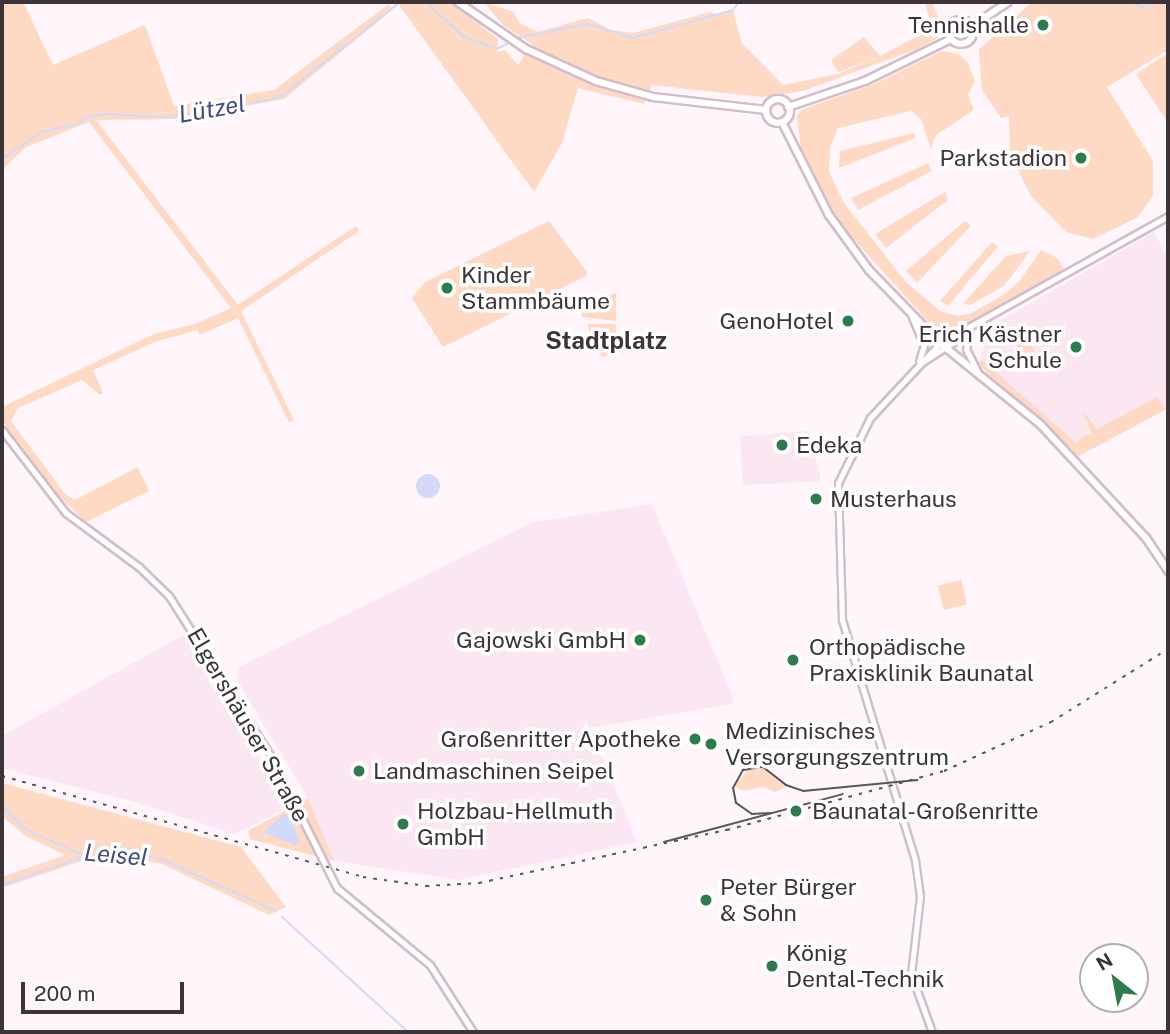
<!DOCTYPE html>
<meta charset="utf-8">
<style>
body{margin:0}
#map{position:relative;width:1170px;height:1034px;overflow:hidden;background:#fff5fb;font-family:"Public Sans",sans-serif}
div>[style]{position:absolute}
.built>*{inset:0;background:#fae7f1}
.green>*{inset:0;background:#fed9c4;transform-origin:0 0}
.water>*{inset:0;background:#d2dafa}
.round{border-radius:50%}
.stream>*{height:2px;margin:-1px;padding:0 1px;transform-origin:1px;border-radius:1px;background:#d2dafa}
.roads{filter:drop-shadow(2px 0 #d4bdca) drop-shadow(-2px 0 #d4bdca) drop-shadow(0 2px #d4bdca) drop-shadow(0 -2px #d4bdca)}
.tertiary>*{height:5px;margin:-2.5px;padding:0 2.5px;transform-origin:2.5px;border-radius:2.5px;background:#fff}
.secondary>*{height:6px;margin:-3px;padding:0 3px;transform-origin:3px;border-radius:3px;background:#fff}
.secondary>.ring{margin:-3px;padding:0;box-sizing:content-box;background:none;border:6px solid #fff;border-radius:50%}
.tram>*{height:2px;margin:-1px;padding:0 1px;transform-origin:1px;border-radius:1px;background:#5d5459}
.rail>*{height:2px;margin-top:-1px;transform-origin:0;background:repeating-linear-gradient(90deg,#5d5459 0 3.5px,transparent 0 10.5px)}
.dots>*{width:19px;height:19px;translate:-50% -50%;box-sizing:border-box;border:4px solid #fff;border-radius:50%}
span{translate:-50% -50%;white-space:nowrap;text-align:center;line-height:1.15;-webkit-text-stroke:7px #fff;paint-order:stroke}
.poi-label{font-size:23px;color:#3d3439}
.right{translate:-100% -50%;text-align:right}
.left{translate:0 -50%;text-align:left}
.street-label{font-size:23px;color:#3d3439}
.water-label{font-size:24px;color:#414b7e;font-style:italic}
.neighbourhood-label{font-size:24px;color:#3d3439;font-weight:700}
.frame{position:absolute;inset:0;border:4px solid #3d3439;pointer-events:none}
.north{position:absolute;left:1079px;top:943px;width:70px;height:70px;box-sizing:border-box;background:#fff;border:2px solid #b1aeb0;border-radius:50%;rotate:329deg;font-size:19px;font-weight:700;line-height:28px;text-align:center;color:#3d3439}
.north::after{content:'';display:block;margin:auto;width:24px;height:32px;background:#2d7c4c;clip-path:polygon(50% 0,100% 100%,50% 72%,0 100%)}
.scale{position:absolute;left:21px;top:982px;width:163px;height:32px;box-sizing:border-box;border:4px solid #3d3439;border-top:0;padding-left:9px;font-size:21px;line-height:24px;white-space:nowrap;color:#3d3439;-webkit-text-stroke:5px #fff;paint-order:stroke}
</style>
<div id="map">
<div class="built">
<i style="clip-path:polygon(1154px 232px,1168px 259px,1168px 408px,1077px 457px,979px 365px,984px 340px,989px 327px)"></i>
<i style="clip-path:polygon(809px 431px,821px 481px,743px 485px,740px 436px)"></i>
<i style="clip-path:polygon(652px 504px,734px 700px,732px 704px,590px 728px,637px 842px,459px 880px,334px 861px,308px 798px,237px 680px,239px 667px,534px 522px)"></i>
<i style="clip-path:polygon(187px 633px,289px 807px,234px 834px,139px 803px,2px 768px,2px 736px)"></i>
</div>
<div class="green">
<i style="clip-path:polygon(2px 2px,23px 2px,53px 65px,145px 25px,174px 106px,274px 90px,389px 4px,392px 10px,284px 99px,174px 119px,96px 120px,238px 305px,356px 226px,359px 231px,241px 311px,294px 420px,289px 422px,238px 318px,200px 335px,198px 330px,157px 341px,93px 370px,103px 393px,100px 395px,82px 380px,18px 408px,11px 421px,65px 494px,75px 500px,138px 467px,149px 491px,86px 522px,60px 497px,2px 421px,2px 407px,154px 334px,195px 324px,231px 308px,89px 122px,26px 147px,2px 170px)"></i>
<i style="clip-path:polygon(397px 2px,450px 2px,498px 39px,497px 52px,505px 50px,518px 65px,532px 44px,503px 25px,484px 2px,514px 12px,519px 23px,538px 32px,588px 18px,611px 30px,633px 33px,710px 12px,718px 15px,733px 11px,742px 43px,783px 85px,838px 74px,878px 57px,838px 72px,831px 60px,864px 37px,880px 56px,932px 29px,925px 2px,932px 2px,943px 28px,936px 39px,917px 49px,803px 91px,762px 97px,652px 85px,644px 104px,578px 88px,562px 143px,534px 192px)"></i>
<i style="clip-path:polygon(1032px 2px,1168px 2px,1168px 50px,1107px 87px,1153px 161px,1153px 196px,1138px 217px,1093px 239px,1066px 232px,1031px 196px,1010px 154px,1009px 116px,1001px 118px,982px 90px,979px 49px)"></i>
<i style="clip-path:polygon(942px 51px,959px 54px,968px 63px,975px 81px,968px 95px,974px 110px,936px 135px,931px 149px,921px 119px,911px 111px,838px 128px,830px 148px,829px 172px,844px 203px,906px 282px,940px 311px,957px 316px,972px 313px,1002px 296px,1019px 282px,1041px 250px,1057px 258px,1064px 269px,943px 338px,840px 224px,801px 150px,797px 116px,801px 110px,874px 84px)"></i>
<i style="clip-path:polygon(1168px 53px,1168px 123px,1136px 74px)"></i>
<i style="clip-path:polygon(914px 133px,915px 138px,839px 168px,840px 151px)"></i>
<i style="clip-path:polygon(928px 163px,932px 171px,858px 210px,851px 198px)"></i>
<i style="clip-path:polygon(945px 192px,948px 200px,886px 248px,875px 234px)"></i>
<i style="clip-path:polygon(549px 221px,587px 272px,586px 276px,443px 347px,412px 298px,425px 282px)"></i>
<i style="clip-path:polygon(965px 221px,971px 226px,917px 283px,906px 271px)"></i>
<i style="clip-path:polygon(992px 242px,998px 246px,948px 306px,940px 301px)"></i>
<i style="clip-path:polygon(1030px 251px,1004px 286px,970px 305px,963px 304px,1006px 256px)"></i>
<i style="clip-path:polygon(616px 293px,616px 321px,583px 317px,578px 307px)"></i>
<i style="clip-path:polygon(587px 324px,616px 324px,617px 352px,602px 357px)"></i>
<i style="clip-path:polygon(1023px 336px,1035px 351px,1027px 364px,1018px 361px,1015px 351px)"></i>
<i style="clip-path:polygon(981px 359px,1075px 442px,1091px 433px,1083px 411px,1097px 429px,1158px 397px,1165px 410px,1077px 457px,979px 365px)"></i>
<i style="left:961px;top:580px;width:25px;height:24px;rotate:76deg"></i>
<i style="clip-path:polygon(763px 768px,785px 787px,776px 792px,763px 787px,744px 791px,735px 786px,748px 769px)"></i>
<i style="clip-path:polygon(2px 783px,241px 847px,286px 907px,269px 915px,162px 864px,128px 858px,87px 859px,2px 888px,2px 877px,65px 855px,24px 835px,2px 816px)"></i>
<i style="clip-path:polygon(308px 798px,334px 861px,250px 839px,248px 831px)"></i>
</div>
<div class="water">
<i class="round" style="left:416px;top:474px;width:24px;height:24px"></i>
<i style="clip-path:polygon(284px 814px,290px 817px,300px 842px,296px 846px,263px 832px)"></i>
</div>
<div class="stream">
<i style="left:426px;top:2px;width:52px;rotate:42.6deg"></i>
<i style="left:464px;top:37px;width:35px;rotate:20deg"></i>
<i style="left:497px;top:49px;width:17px;rotate:-28deg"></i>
<i style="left:1128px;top:2px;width:16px;rotate:18deg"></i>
<i style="left:1143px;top:7px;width:12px;rotate:-24deg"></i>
<i style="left:517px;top:38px;width:72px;rotate:-11.2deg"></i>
<i style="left:588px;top:24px;width:47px;rotate:17.3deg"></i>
<i style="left:633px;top:38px;width:104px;rotate:-15.6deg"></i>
<i style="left:733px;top:10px;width:10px;rotate:-53deg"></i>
<i style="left:2px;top:159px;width:47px;rotate:-34.7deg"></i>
<i style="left:41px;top:132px;width:35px;rotate:-12deg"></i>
<i style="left:75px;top:125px;width:15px;rotate:-32deg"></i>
<i style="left:88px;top:117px;width:16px;rotate:-11deg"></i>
<i style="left:104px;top:114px;width:63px;rotate:2.7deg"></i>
<i style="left:167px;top:117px;width:114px;rotate:-9.6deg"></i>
<i style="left:279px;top:98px;width:154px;rotate:-38.4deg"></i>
<i style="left:2px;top:806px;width:34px;rotate:45deg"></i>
<i style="left:26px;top:830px;width:65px;rotate:23.4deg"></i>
<i style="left:86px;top:856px;width:42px;rotate:-5.4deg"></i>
<i style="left:128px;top:852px;width:34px;rotate:12deg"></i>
<i style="left:161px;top:859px;width:126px;rotate:24.3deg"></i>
<i style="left:2px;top:885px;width:86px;rotate:-19.1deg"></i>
<i style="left:282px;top:917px;width:171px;rotate:42.4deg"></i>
</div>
<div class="roads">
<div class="tertiary">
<i style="left:912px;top:317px;width:30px;rotate:67deg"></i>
<i style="left:924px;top:345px;width:17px;rotate:107deg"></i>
<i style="left:970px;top:332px;width:17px;rotate:103deg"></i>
<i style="left:966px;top:349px;width:25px;rotate:63deg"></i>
<i style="left:924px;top:361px;width:50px;rotate:-32.7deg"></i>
<i style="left:2px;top:430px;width:105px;rotate:52.4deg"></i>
<i style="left:66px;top:513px;width:91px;rotate:36.5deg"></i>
<i style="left:139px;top:567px;width:42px;rotate:44deg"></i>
<i style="left:169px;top:596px;width:188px;rotate:57.6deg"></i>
<i style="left:270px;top:755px;width:149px;rotate:63.3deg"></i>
<i style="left:337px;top:888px;width:121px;rotate:39.6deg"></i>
<i style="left:430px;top:965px;width:80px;rotate:57.3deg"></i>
<i style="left:932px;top:1032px;width:62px;rotate:-109.9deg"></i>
<i style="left:911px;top:974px;width:79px;rotate:-83.4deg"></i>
<i style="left:920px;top:896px;width:36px;rotate:-98deg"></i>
<i style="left:915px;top:860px;width:252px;rotate:-106.9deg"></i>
<i style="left:842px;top:619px;width:136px;rotate:-91.7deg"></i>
<i style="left:838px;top:483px;width:72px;rotate:-63.8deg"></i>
<i style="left:870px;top:418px;width:103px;rotate:-47deg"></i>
<i style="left:940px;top:343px;width:261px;rotate:-29.1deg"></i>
</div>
<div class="secondary">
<i style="left:458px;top:2px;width:83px;rotate:34.7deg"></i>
<i style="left:526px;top:49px;width:77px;rotate:24.6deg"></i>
<i style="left:596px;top:81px;width:59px;rotate:15.7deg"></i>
<i style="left:653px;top:97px;width:114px;rotate:6.6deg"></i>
<i class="ring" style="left:949px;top:20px;width:18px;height:18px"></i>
<i style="left:972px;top:26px;width:43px;rotate:-33.7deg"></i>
<i class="ring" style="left:766px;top:99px;width:18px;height:18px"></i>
<i style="left:788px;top:107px;width:81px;rotate:-18.7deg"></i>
<i style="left:865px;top:81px;width:96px;rotate:-26deg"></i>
<i style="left:782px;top:122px;width:104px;rotate:63.2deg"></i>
<i style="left:829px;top:215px;width:68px;rotate:54deg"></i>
<i style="left:869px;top:270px;width:102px;rotate:45.8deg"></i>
<i style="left:940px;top:343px;width:129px;rotate:39deg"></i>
<i style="left:1040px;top:424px;width:156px;rotate:47.1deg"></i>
<i style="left:1146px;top:538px;width:40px;rotate:56deg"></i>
</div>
</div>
<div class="tram">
<i style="left:771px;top:813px;width:19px;rotate:177deg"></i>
<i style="left:752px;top:814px;width:19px;rotate:-145deg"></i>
<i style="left:736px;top:803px;width:15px;rotate:-101deg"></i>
<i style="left:733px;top:788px;width:21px;rotate:-61deg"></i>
<i style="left:743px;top:770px;width:20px;rotate:-9deg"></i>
<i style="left:763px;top:767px;width:29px;rotate:38deg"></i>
<i style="left:786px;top:785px;width:18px;rotate:19deg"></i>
<i style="left:803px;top:791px;width:115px;rotate:-5.5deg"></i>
<i style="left:664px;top:842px;width:185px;rotate:-15deg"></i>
</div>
<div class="rail">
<i style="left:2px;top:776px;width:375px;rotate:15.6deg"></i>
<i style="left:363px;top:877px;width:64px;rotate:8.1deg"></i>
<i style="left:426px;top:886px;width:53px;rotate:-3.2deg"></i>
<i style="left:479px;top:883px;width:254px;rotate:-12.1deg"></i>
<i style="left:727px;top:830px;width:225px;rotate:-15.2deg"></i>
<i style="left:944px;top:771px;width:118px;rotate:-24.6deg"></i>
<i style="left:1051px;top:722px;width:138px;rotate:-32deg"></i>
</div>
<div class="dots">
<i style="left:1043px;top:25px;background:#2d7c4c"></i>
<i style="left:1081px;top:158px;background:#2d7c4c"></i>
<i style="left:447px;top:288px;background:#2d7c4c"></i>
<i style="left:848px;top:321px;background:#2d7c4c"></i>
<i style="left:1076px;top:347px;background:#2d7c4c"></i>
<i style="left:782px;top:445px;background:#2d7c4c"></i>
<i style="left:816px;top:499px;background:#2d7c4c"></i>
<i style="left:640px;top:640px;background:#2d7c4c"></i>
<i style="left:793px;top:660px;background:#2d7c4c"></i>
<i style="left:695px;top:739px;background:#2d7c4c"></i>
<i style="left:711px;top:744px;background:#2d7c4c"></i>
<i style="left:359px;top:771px;background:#2d7c4c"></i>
<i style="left:796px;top:811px;background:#2d7c4c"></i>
<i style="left:403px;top:824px;background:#2d7c4c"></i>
<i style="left:706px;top:900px;background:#2d7c4c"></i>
<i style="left:772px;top:966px;background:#2d7c4c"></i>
</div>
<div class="poi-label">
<span class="right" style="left:1029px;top:25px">Tennishalle</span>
<span class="right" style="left:1067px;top:158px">Parkstadion</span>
<span class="left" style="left:461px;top:288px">Kinder<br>Stammbäume</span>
<span class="right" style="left:834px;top:321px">GenoHotel</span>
<span class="right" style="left:1062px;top:347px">Erich Kästner<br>Schule</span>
<span class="left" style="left:796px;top:445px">Edeka</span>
<span class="left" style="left:830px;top:499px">Musterhaus</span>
<span class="right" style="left:626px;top:640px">Gajowski GmbH</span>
<span class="left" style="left:809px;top:660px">Orthopädische<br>Praxisklinik Baunatal</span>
<span class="left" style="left:725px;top:744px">Medizinisches<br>Versorgungszentrum</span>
<span class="right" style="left:681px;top:739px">Großenritter Apotheke</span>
<span class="left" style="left:373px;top:771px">Landmaschinen Seipel</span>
<span class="left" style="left:417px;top:824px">Holzbau-Hellmuth<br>GmbH</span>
<span class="left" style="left:812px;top:811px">Baunatal-Großenritte</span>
<span class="left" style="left:720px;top:900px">Peter Bürger<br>&amp; Sohn</span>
<span class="left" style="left:786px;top:966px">König<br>Dental-Technik</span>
</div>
<div class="street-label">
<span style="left:248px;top:725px;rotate:60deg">Elgershäuser Straße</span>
</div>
<div class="water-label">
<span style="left:212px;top:109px;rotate:-10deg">Lützel</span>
<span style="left:116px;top:855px;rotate:5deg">Leisel</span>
</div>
<div class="neighbourhood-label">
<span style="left:606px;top:341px">Stadtplatz</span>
</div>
<div class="frame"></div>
<div class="north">N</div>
<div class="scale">200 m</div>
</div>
